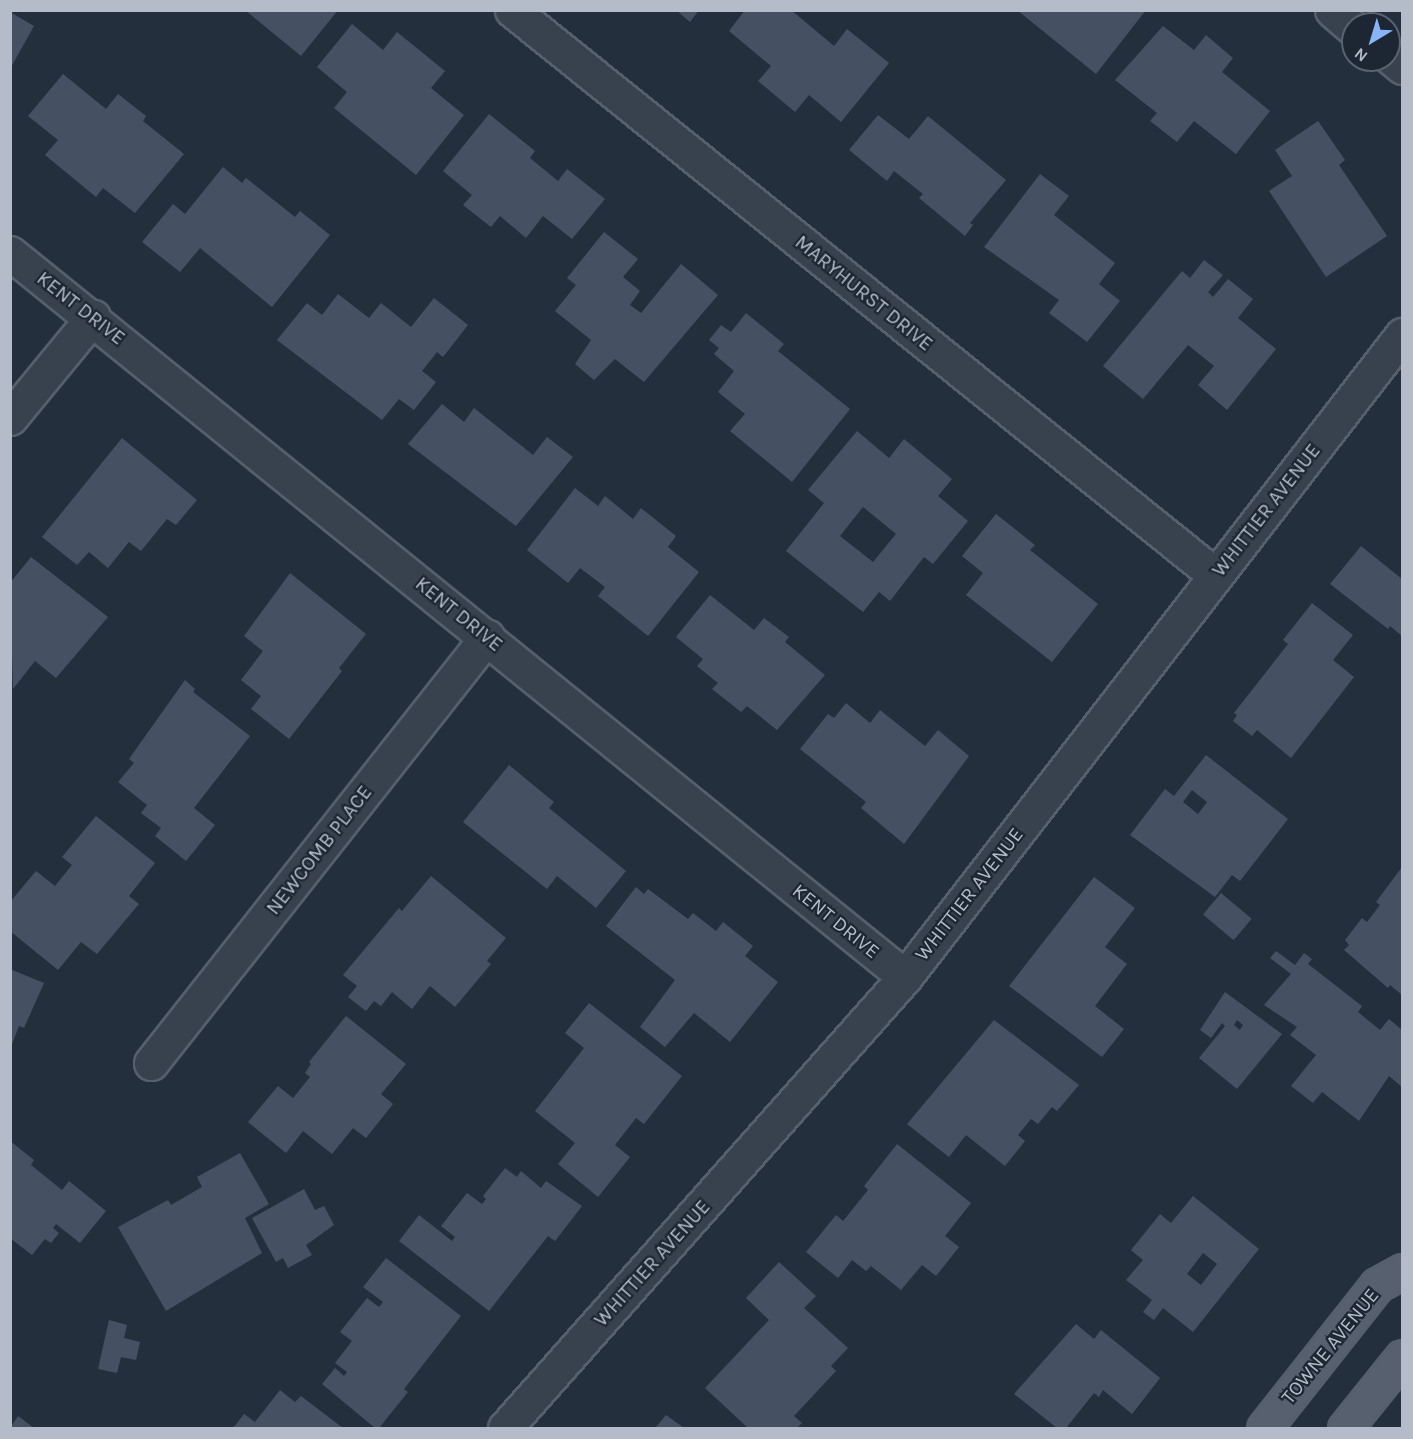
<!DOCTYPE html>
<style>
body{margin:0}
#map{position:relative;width:1413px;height:1439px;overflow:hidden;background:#242f3e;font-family:Karla,sans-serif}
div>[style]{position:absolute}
.building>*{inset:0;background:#455162;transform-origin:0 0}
.roads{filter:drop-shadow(2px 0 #565f6c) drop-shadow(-2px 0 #565f6c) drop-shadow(0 2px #565f6c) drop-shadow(0 -2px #565f6c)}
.minor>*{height:33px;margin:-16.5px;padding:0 16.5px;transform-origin:16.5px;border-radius:16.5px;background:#38414e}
.primary>*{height:33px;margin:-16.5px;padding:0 16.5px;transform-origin:16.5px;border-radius:16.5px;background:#56606e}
span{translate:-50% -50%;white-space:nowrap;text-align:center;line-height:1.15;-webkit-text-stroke:4.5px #1d2633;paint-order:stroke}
.street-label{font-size:20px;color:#b4bcc9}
.frame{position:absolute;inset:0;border:12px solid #b4bcc9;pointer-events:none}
.north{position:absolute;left:1341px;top:12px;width:60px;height:60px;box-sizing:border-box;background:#1d2633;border:2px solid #59626f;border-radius:50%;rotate:218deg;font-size:16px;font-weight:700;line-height:24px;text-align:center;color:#b4bcc9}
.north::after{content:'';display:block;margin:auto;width:21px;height:27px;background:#8ab4f8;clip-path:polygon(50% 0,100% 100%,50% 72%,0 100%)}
</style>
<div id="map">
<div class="building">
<i style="clip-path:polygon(245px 10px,338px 10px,301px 56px)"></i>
<i style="clip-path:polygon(676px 10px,699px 10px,690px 22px)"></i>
<i style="clip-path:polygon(745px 10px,791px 10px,834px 46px,847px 29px,889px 63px,841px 122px,809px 95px,795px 112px,758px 81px,771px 66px,729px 31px)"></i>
<i style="clip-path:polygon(1017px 10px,1146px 10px,1096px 74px)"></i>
<i style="clip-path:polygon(10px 12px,34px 26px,10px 69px)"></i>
<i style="clip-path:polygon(352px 24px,383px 50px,397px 32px,445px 71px,431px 88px,464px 115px,416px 175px,334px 108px,347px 92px,317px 67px)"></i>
<i style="clip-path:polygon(1163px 26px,1194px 50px,1206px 35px,1233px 58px,1222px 72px,1270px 111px,1236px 154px,1194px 121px,1177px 142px,1150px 121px,1157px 113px,1115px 80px)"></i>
<i style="clip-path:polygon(63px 74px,106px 109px,118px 94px,146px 116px,143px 121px,184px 154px,135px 213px,103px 188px,96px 197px,45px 155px,58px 140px,28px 116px)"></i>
<i style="clip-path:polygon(489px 114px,535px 151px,530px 158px,558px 181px,567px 169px,605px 199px,572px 239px,543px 216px,526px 238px,500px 216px,491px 227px,463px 205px,472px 195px,443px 171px)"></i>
<i style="clip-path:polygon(878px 115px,909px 139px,928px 116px,1006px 180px,970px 223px,973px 225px,965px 236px,919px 198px,923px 194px,894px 171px,887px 181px,849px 150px)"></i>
<i style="clip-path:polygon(1318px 121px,1345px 160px,1339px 165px,1387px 236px,1326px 277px,1269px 191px,1292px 176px,1275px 150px)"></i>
<i style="clip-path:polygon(223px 167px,242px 183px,246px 178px,295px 217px,300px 211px,330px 235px,272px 307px,200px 248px,180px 272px,142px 242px,173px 204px,185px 214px)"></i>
<i style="clip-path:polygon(1040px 174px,1069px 196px,1054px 215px,1115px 263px,1099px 284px,1120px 301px,1087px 342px,1049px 313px,1059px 300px,984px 247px)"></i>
<i style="clip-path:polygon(604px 232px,638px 259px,623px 277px,640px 291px,630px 305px,641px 313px,681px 264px,718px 295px,644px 382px,615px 359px,594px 380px,575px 364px,591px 340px,555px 311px,576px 285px,567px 278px)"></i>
<i style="clip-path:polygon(1204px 260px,1223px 275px,1208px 292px,1213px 297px,1228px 279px,1253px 299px,1238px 318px,1276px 349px,1227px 410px,1198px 385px,1214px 366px,1188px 345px,1143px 399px,1103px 366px,1182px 271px,1190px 278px)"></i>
<i style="clip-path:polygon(338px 294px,369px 318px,381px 303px,411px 327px,434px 298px,468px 325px,443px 357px,437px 352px,422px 371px,436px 382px,414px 410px,399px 399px,382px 420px,277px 340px,307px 303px,322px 315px)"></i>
<i style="clip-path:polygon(746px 313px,784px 344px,778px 351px,850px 409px,792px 482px,730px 431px,745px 414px,718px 392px,734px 371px,714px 354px,719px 348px,709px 340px,721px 325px,731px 332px)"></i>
<i style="clip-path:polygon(442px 404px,464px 422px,474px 408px,533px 455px,547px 437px,573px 457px,516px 526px,408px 444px)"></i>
<i style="clip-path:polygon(evenodd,857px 431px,889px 458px,904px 439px,952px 479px,938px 496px,968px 521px,933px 564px,924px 557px,890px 601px,879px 592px,863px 612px,786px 551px,824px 503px,808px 490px,857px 431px,863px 507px,896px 534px,873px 562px,840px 536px,863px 507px)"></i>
<i style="clip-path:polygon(122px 438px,197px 500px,176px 525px,167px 519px,141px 551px,129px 542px,108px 568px,89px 552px,77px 565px,42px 537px)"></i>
<i style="clip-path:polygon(575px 488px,598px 506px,605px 496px,633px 519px,641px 508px,676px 536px,668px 547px,699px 572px,648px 636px,598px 596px,605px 587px,580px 568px,568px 583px,527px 550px)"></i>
<i style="clip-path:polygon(996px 514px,1035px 545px,1030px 550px,1098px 604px,1052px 662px,966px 595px,983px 573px,962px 556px)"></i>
<i style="clip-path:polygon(1361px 546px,1402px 579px,1402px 636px,1390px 626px,1388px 629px,1330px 584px)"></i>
<i style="clip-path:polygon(31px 557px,108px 617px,56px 678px,35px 661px,13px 689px,10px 583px)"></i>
<i style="clip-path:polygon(290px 573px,366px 634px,339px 668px,342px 671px,289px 739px,251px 709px,261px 696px,241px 680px,263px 651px,244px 636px)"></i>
<i style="clip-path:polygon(710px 595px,754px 630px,764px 618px,789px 637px,785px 642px,825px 675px,777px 730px,747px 706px,741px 712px,712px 689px,718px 683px,697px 666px,703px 659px,676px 637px)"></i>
<i style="clip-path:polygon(1312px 603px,1353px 635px,1333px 660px,1354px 677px,1291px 758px,1257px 730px,1252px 736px,1233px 721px,1237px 715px,1234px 713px,1288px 644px,1283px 640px)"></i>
<i style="clip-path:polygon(185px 680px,195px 689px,193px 692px,250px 736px,194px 808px,215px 825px,186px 861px,155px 836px,161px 828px,141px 813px,147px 805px,118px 782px,134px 763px,129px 759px)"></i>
<i style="clip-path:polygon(846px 703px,870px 723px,880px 710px,925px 746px,938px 730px,969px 756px,904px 844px,861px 808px,866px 802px,800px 749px,828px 714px,834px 718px)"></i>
<i style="clip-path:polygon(evenodd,1206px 755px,1288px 819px,1240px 881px,1232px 875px,1215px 897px,1130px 835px,1165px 789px,1174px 796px,1206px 755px,1192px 790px,1207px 802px,1198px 814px,1183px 802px,1192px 790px)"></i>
<i style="clip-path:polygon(509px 765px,554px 802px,549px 808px,626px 871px,596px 908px,557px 876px,547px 889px,463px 822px)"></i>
<i style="clip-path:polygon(96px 816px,155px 863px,129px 896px,139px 904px,97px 954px,81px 942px,58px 970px,10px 931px,10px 902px,36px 871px,55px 886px,72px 865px,62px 857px)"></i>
<i style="clip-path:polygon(1402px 867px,1402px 995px,1390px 985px,1388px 988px,1344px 950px,1349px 945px,1345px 940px,1362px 918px,1367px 922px,1380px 905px,1376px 902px)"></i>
<i style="clip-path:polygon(431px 876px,506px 938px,487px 961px,491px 964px,455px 1007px,430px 986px,412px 1009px,392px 992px,381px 1006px,374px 1001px,366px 1011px,348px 997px,357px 986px,343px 975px,399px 908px,402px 911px)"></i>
<i style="clip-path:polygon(1094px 877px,1135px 908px,1105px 947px,1127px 964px,1095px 1006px,1124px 1029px,1102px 1057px,1009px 986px)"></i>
<i style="clip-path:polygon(636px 887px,644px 894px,648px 889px,688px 919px,693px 913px,716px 931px,723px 922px,753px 946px,745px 956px,778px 982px,730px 1042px,694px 1013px,665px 1047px,640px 1027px,675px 980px,606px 926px)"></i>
<i style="left:1221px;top:893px;width:40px;height:28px;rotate:40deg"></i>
<i style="clip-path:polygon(1276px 951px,1295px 965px,1304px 953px,1312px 959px,1308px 964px,1362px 1006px,1358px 1012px,1380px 1030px,1389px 1019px,1402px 1030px,1402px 1087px,1389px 1076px,1359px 1121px,1322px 1092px,1313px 1103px,1291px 1086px,1316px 1055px,1290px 1035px,1297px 1027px,1264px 1005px,1291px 974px,1270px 958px)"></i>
<i style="clip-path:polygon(10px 969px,44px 983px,24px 1028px,19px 1026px,11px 1047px)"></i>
<i style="clip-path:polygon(evenodd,1225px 992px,1282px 1034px,1237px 1089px,1199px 1058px,1225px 1026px,1222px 1023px,1211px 1038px,1200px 1030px,1225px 992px,1237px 1020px,1243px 1025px,1240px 1030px,1234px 1025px,1237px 1020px)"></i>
<i style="clip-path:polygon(589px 1003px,682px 1076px,644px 1124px,636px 1118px,615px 1145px,630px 1157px,598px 1197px,558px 1164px,575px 1143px,535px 1111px,584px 1048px,565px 1033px)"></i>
<i style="clip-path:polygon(346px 1016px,406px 1064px,381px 1094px,393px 1104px,366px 1138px,353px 1128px,332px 1154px,303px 1131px,286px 1153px,248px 1122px,278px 1086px,293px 1098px,310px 1077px,305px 1073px,311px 1064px,309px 1062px)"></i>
<i style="clip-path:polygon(994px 1020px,1079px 1085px,1057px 1111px,1052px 1107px,1038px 1124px,1031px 1119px,1018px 1135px,1025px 1141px,1005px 1166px,966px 1135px,949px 1157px,907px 1124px)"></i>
<i style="clip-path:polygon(10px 1141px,34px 1160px,31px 1165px,62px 1190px,69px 1181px,106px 1211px,80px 1243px,56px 1224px,53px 1228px,59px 1233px,51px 1243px,45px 1239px,32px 1255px,10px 1238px)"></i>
<i style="clip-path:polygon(897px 1144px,971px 1203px,945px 1236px,959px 1247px,936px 1276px,922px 1265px,901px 1290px,871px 1266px,866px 1271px,852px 1260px,838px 1278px,806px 1252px,836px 1215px,843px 1221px,868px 1190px,864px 1186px)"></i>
<i style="clip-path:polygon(240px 1153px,269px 1204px,245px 1218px,262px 1253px,166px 1311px,118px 1227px,168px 1200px,171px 1205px,202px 1187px,197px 1177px)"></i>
<i style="clip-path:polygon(505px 1168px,517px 1177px,521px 1171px,541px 1188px,546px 1181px,582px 1206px,555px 1241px,548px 1236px,489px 1311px,399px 1241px,419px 1215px,452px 1241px,455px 1237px,441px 1226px,467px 1193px,482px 1204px,486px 1199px,483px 1196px)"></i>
<i style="clip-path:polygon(304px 1189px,315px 1210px,324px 1206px,334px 1225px,306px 1245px,312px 1255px,288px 1268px,283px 1258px,276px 1262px,252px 1218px)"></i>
<i style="clip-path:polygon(evenodd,1193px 1196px,1259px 1249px,1193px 1332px,1163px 1308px,1154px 1320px,1143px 1312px,1152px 1300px,1126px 1280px,1143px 1260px,1131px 1250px,1160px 1214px,1171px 1223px,1193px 1196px,1203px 1253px,1217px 1264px,1201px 1285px,1187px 1274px,1203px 1253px)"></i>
<i style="clip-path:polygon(386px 1258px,461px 1316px,404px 1389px,408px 1392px,379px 1428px,375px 1428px,322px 1384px,335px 1368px,344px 1376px,347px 1372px,335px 1363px,352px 1341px,340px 1332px,367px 1298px,379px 1307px,383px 1302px,363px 1287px)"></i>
<i style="clip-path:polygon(779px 1262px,816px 1296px,804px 1308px,848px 1348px,831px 1366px,836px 1371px,794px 1416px,802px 1423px,797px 1428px,748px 1428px,705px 1388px,769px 1320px,746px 1298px)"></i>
<i style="clip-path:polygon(109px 1320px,127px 1325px,124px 1338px,140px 1342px,136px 1360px,121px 1357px,117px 1373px,98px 1369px)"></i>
<i style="clip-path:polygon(1076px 1324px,1094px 1339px,1101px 1330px,1160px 1378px,1132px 1414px,1103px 1390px,1099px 1397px,1094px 1393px,1066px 1428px,1057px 1428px,1014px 1394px)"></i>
<i style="clip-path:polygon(280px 1390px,295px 1402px,301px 1396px,343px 1428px,233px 1428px,244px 1414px,255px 1422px)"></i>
<i style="clip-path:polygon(666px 1415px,684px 1428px,655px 1428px)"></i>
<i style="clip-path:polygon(18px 1416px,34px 1428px,10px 1428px)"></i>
</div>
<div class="roads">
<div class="minor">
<i style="left:512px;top:10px;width:902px;rotate:38.79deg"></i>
<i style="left:1332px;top:10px;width:28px;rotate:41deg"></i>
<i style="left:1389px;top:56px;width:17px;rotate:40deg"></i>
<i style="left:10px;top:253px;width:1151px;rotate:38.97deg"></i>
<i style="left:10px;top:418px;width:131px;rotate:-50.6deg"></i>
<i style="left:151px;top:1063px;width:543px;rotate:-51.74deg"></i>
<i style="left:505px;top:1428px;width:603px;rotate:-48.43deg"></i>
<i style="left:905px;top:977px;width:812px;rotate:-52.25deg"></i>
</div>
<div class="primary">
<i style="left:1264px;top:1428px;width:182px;rotate:-51.7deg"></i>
<i style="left:1377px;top:1285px;width:29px;rotate:-29deg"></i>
<i style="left:1345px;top:1428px;width:91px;rotate:-51.2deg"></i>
</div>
</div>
<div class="street-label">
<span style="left:864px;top:293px;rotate:39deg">MARYHURST DRIVE</span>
<span style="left:81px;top:308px;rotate:38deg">KENT DRIVE</span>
<span style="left:1266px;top:510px;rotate:-52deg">WHITTIER AVENUE</span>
<span style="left:459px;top:614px;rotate:39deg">KENT DRIVE</span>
<span style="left:319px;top:850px;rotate:-52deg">NEWCOMB PLACE</span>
<span style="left:969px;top:894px;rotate:-52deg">WHITTIER AVENUE</span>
<span style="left:836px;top:921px;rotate:39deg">KENT DRIVE</span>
<span style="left:652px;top:1263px;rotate:-48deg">WHITTIER AVENUE</span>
<span style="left:1330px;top:1346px;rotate:-51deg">TOWNE AVENUE</span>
</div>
<div class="frame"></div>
<div class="north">N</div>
</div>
